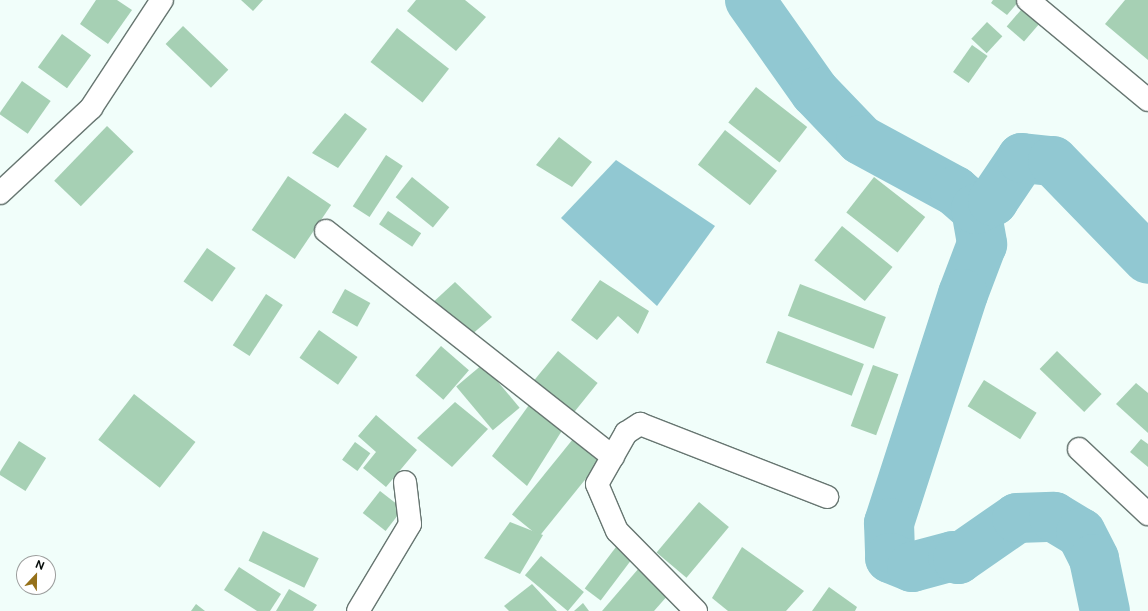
<!DOCTYPE html>
<style>
body{margin:0}
#map{position:relative;width:1148px;height:611px;overflow:hidden;background:#f1fefa;font-family:"Public Sans",sans-serif}
div>[style]{position:absolute}
.water>*{inset:0;background:#91c8d2}
.river>*{height:50px;margin:-25px;padding:0 25px;transform-origin:25px;border-radius:25px;background:#91c8d2}
.building>*{inset:0;background:#a6d0b4;transform-origin:0 0}
.roads{filter:drop-shadow(1px 0 #677671) drop-shadow(-1px 0 #677671) drop-shadow(0 1px #677671) drop-shadow(0 -1px #677671)}
.minor>*{height:22px;margin:-11px;padding:0 11px;transform-origin:11px;border-radius:11px;background:#fff}
span{translate:-50% -50%;white-space:nowrap;text-align:center;line-height:1.15;-webkit-text-stroke:3px #fff;paint-order:stroke}
.north{position:absolute;left:16px;top:555px;width:40px;height:40px;box-sizing:border-box;background:#fff;border:1px solid #9c9e9d;border-radius:50%;rotate:22deg;font-size:11px;font-weight:700;line-height:16px;text-align:center;color:#070d0b}
.north::after{content:'';display:block;margin:auto;width:14px;height:18px;background:#957019;clip-path:polygon(50% 0,100% 100%,50% 72%,0 100%)}
</style>
<div id="map">
<div class="water">
<i style="clip-path:polygon(616px 160px,715px 226px,657px 306px,561px 218px)"></i>
</div>
<div class="river">
<i style="left:750px;top:0;width:113px;rotate:54.8deg"></i>
<i style="left:815px;top:92px;width:66px;rotate:46.2deg"></i>
<i style="left:861px;top:140px;width:107px;rotate:28.5deg"></i>
<i style="left:955px;top:191px;width:28px;rotate:41deg"></i>
<i style="left:976px;top:209px;width:36px;rotate:80deg"></i>
<i style="left:982px;top:244px;width:53px;rotate:110.8deg"></i>
<i style="left:963px;top:294px;width:241px;rotate:107.9deg"></i>
<i style="left:889px;top:523px;width:35px;rotate:88deg"></i>
<i style="left:890px;top:558px;width:24px;rotate:22deg"></i>
<i style="left:912px;top:567px;width:42px;rotate:-15deg"></i>
<i style="left:953px;top:556px;width:6px;rotate:31deg"></i>
<i style="left:958px;top:559px;width:72px;rotate:-34.8deg"></i>
<i style="left:1017px;top:518px;width:37px;rotate:-2deg"></i>
<i style="left:1054px;top:517px;width:31px;rotate:31deg"></i>
<i style="left:1081px;top:533px;width:29px;rotate:63deg"></i>
<i style="left:1094px;top:559px;width:53px;rotate:78.1deg"></i>
<i style="left:976px;top:209px;width:19px;rotate:-25deg"></i>
<i style="left:993px;top:201px;width:52px;rotate:-56deg"></i>
<i style="left:1022px;top:158px;width:31px;rotate:6deg"></i>
<i style="left:1053px;top:161px;width:136px;rotate:45.9deg"></i>
</div>
<div class="building">
<i style="clip-path:polygon(96px 0,117px 0,132px 10px,108px 44px,80px 24px)"></i>
<i style="clip-path:polygon(241px 0,263px 0,253px 11px)"></i>
<i style="clip-path:polygon(416px 0,465px 0,486px 17px,456px 51px,407px 11px)"></i>
<i style="clip-path:polygon(993px 0,1020px 0,1007px 15px,991px 3px)"></i>
<i style="clip-path:polygon(1125px 0,1148px 0,1148px 60px,1105px 24px)"></i>
<i style="left:1027px;top:3px;width:23px;height:31px;rotate:41deg"></i>
<i style="left:987px;top:22px;width:21px;height:23px;rotate:43deg"></i>
<i style="left:183px;top:26px;width:63px;height:25px;rotate:44deg"></i>
<i style="left:397px;top:28px;width:66px;height:43px;rotate:38deg"></i>
<i style="left:62px;top:34px;width:36px;height:41px;rotate:36deg"></i>
<i style="left:972px;top:45px;width:19px;height:33px;rotate:35deg"></i>
<i style="left:22px;top:81px;width:35px;height:40px;rotate:35deg"></i>
<i style="left:756px;top:87px;width:65px;height:45px;rotate:38deg"></i>
<i style="clip-path:polygon(345px 113px,367px 129px,338px 168px,312px 153px)"></i>
<i style="left:107px;top:126px;width:37px;height:76px;rotate:44deg"></i>
<i style="left:725px;top:130px;width:66px;height:44px;rotate:38deg"></i>
<i style="clip-path:polygon(559px 137px,592px 162px,572px 187px,536px 165px)"></i>
<i style="left:386px;top:155px;width:20px;height:61px;rotate:33deg"></i>
<i style="left:288px;top:176px;width:52px;height:65px;rotate:34deg"></i>
<i style="left:412px;top:177px;width:48px;height:26px;rotate:39deg"></i>
<i style="left:874px;top:177px;width:65px;height:45px;rotate:38deg"></i>
<i style="left:388px;top:211px;width:40px;height:16px;rotate:34deg"></i>
<i style="left:842px;top:226px;width:65px;height:44px;rotate:39deg"></i>
<i style="left:207px;top:248px;width:35px;height:41px;rotate:35deg"></i>
<i style="clip-path:polygon(600px 280px,649px 311px,638px 334px,618px 316px,597px 340px,571px 320px)"></i>
<i style="clip-path:polygon(455px 282px,492px 317px,470px 336px,430px 305px)"></i>
<i style="left:800px;top:284px;width:92px;height:34px;rotate:21deg"></i>
<i style="left:345px;top:289px;width:29px;height:27px;rotate:29deg"></i>
<i style="left:266px;top:294px;width:20px;height:61px;rotate:33deg"></i>
<i style="left:319px;top:330px;width:47px;height:34px;rotate:35deg"></i>
<i style="left:778px;top:331px;width:92px;height:34px;rotate:21deg"></i>
<i style="left:441px;top:346px;width:37px;height:39px;rotate:41deg"></i>
<i style="left:558px;top:351px;width:51px;height:50px;rotate:39deg"></i>
<i style="left:1057px;top:351px;width:62px;height:25px;rotate:44deg"></i>
<i style="left:483px;top:364px;width:57px;height:35px;rotate:50deg"></i>
<i style="left:873px;top:365px;width:27px;height:65px;rotate:20deg"></i>
<i style="left:984px;top:380px;width:62px;height:31px;rotate:32deg"></i>
<i style="clip-path:polygon(1136px 383px,1148px 393px,1148px 433px,1116px 404px)"></i>
<i style="left:134px;top:394px;width:78px;height:58px;rotate:38deg"></i>
<i style="clip-path:polygon(455px 402px,488px 429px,452px 467px,417px 438px)"></i>
<i style="clip-path:polygon(529px 405px,563px 429px,527px 486px,492px 456px)"></i>
<i style="clip-path:polygon(376px 415px,417px 450px,386px 487px,363px 468px,376px 452px,358px 436px)"></i>
<i style="left:573px;top:439px;width:35px;height:97px;rotate:39deg"></i>
<i style="clip-path:polygon(1141px 439px,1148px 444px,1148px 467px,1130px 452px)"></i>
<i style="left:19px;top:441px;width:32px;height:39px;rotate:32deg"></i>
<i style="left:355px;top:442px;width:19px;height:22px;rotate:36deg"></i>
<i style="left:380px;top:491px;width:29px;height:28px;rotate:38deg"></i>
<i style="left:699px;top:502px;width:39px;height:66px;rotate:40deg"></i>
<i style="clip-path:polygon(510px 522px,543px 535px,520px 574px,484px 558px)"></i>
<i style="left:263px;top:531px;width:62px;height:33px;rotate:26deg"></i>
<i style="left:619px;top:543px;width:20px;height:57px;rotate:37deg"></i>
<i style="clip-path:polygon(742px 547px,804px 591px,786px 611px,728px 611px,712px 598px)"></i>
<i style="left:541px;top:556px;width:56px;height:25px;rotate:40deg"></i>
<i style="clip-path:polygon(239px 567px,281px 594px,270px 611px,257px 611px,224px 590px)"></i>
<i style="clip-path:polygon(639px 568px,669px 594px,654px 611px,602px 611px)"></i>
<i style="clip-path:polygon(532px 584px,557px 611px,509px 611px,504px 606px)"></i>
<i style="clip-path:polygon(829px 587px,857px 607px,855px 611px,812px 611px)"></i>
<i style="clip-path:polygon(289px 589px,317px 605px,313px 611px,276px 611px)"></i>
<i style="clip-path:polygon(583px 603px,589px 611px,574px 611px)"></i>
<i style="clip-path:polygon(196px 604px,205px 611px,191px 611px)"></i>
</div>
<div class="roads">
<div class="minor">
<i style="left:1028px;top:0;width:156px;rotate:39.8deg"></i>
<i style="left:0;top:193px;width:125px;rotate:-43deg"></i>
<i style="left:91px;top:108px;width:129px;rotate:-56.7deg"></i>
<i style="left:326px;top:231px;width:365px;rotate:38.2deg"></i>
<i style="left:1079px;top:449px;width:95px;rotate:43.3deg"></i>
<i style="left:358px;top:611px;width:101px;rotate:-59.1deg"></i>
<i style="left:410px;top:524px;width:42px;rotate:-96.8deg"></i>
<i style="left:696px;top:611px;width:112px;rotate:-134.6deg"></i>
<i style="left:617px;top:531px;width:51px;rotate:-113.1deg"></i>
<i style="left:597px;top:484px;width:59px;rotate:-60.4deg"></i>
<i style="left:626px;top:433px;width:17px;rotate:-33deg"></i>
<i style="left:640px;top:424px;width:201px;rotate:21.3deg"></i>
</div>
</div>
<div class="north">N</div>
</div>
